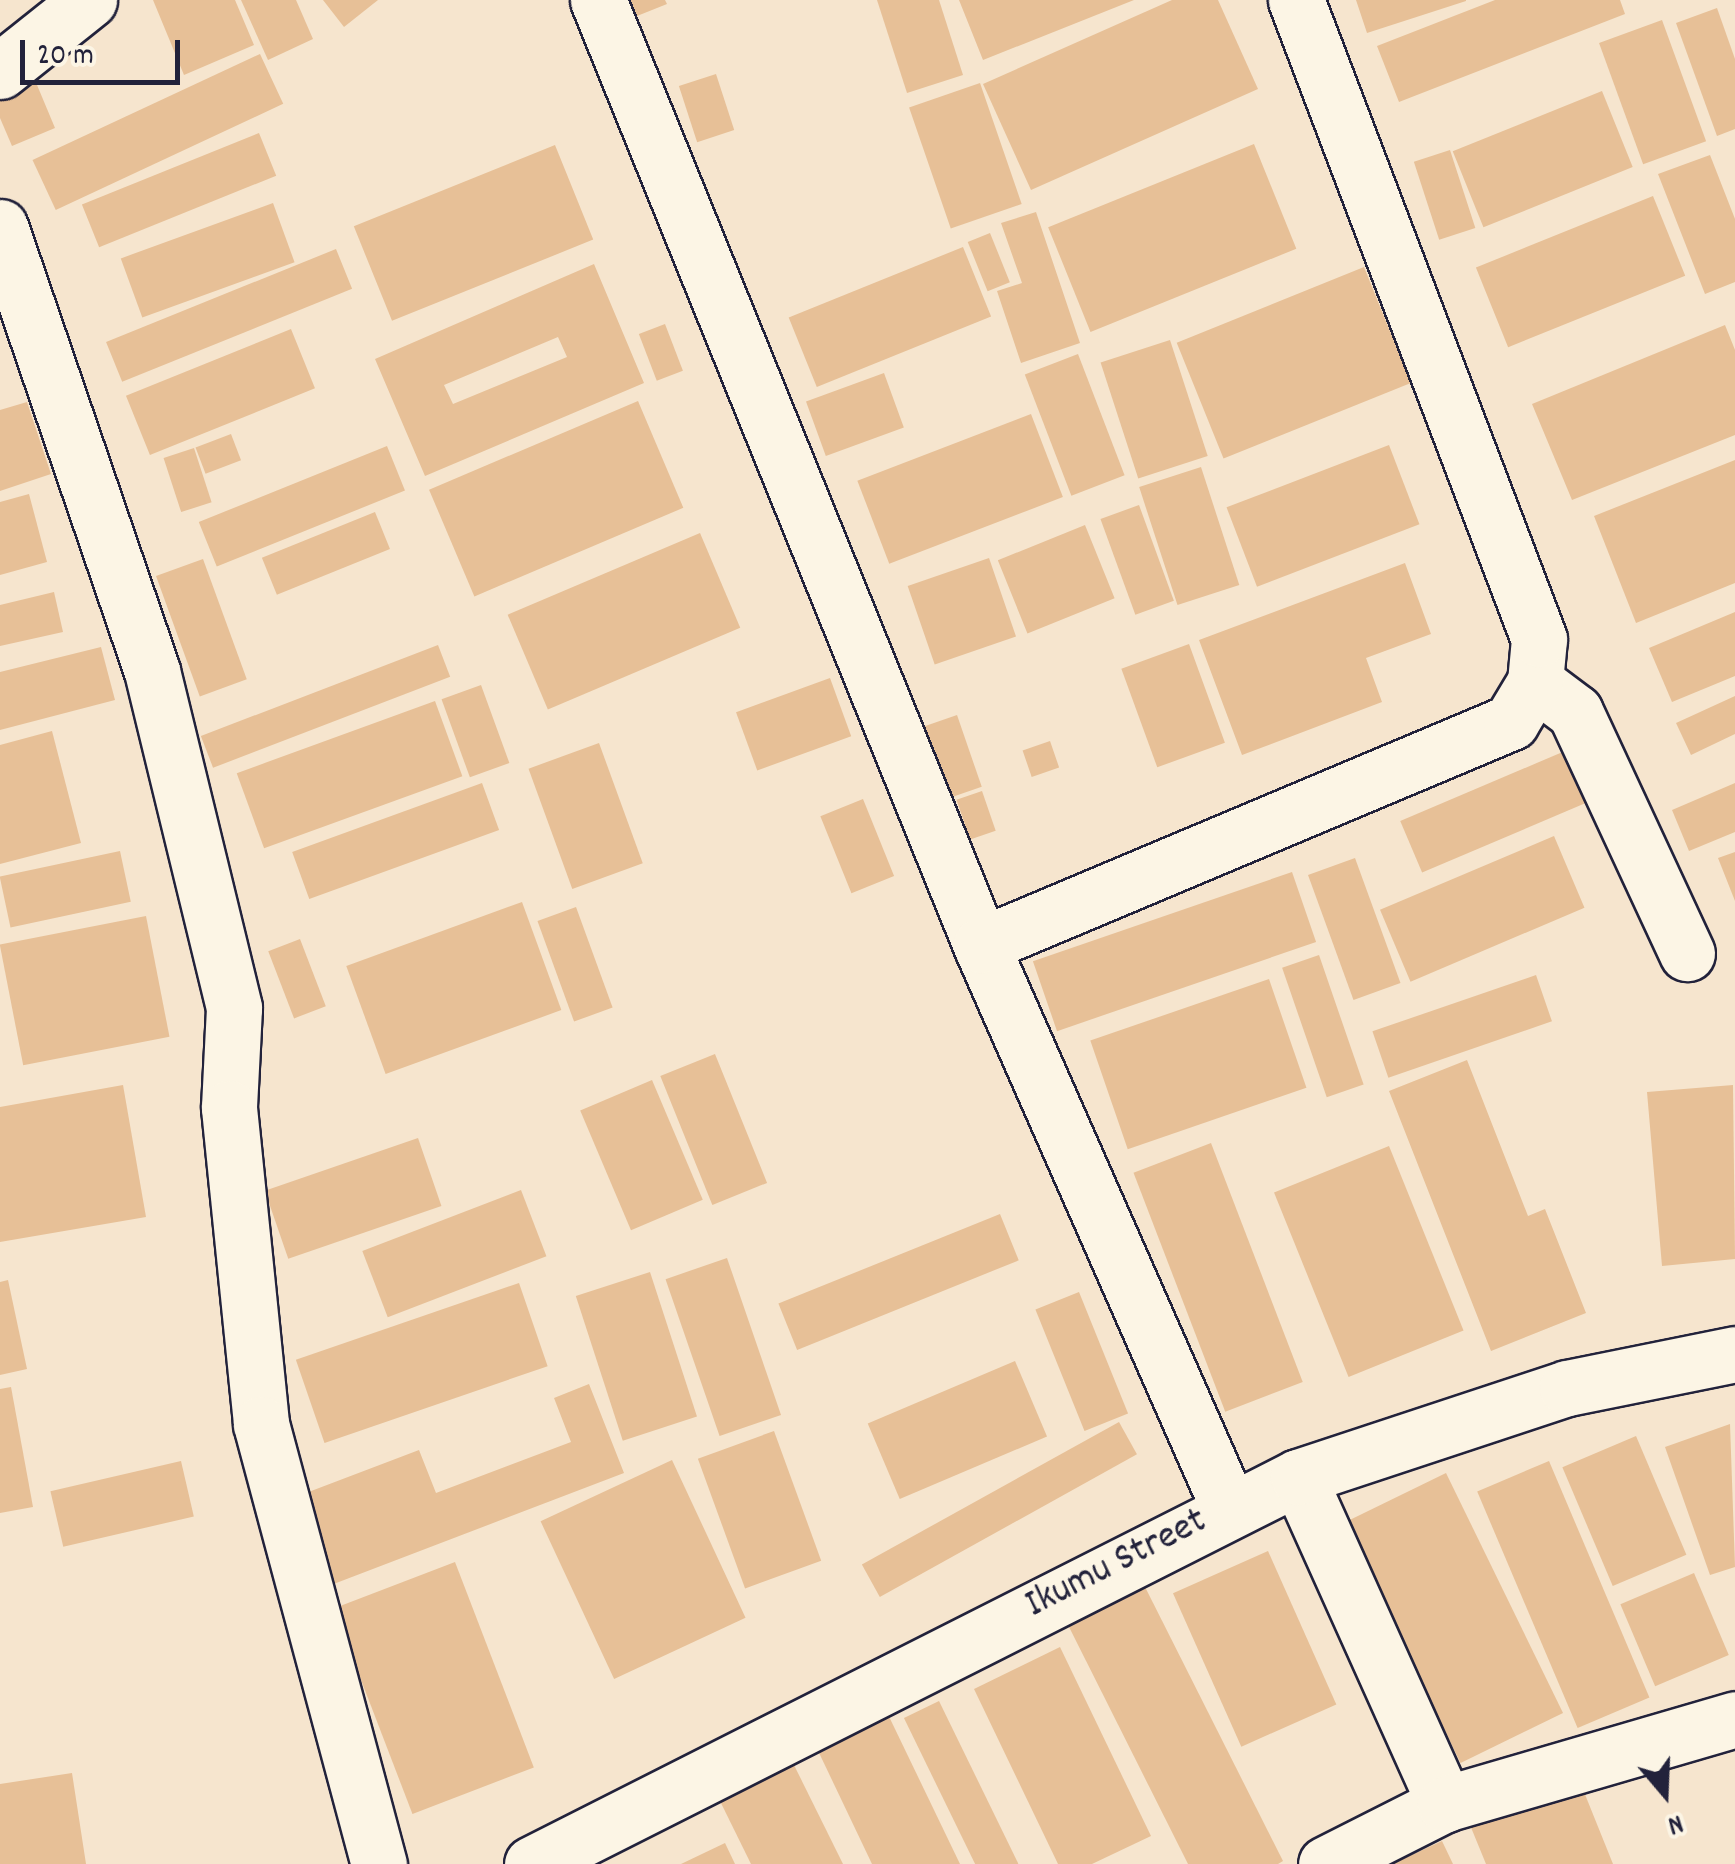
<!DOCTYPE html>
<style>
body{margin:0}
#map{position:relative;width:1735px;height:1864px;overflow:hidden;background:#f6e5ce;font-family:Dekko,sans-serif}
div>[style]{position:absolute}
.building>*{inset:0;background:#e7c097;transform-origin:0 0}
.roads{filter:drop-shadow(2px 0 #22223b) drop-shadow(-2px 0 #22223b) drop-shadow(0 2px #22223b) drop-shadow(0 -2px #22223b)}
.minor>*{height:55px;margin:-27.5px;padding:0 27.5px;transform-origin:27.5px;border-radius:27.5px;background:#fcf5e5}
span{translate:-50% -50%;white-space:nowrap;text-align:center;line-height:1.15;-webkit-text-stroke:8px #fcf5e5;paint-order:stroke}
.street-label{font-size:40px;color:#22223b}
.north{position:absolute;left:1615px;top:1744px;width:100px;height:100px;-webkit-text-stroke:8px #fcf5e5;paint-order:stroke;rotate:161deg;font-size:28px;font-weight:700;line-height:40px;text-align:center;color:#22223b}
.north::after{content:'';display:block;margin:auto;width:35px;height:45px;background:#22223b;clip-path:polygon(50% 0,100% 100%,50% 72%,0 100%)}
.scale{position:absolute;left:20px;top:40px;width:160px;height:45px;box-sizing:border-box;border:5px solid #22223b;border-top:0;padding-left:12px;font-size:30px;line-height:35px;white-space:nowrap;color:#22223b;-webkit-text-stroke:8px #fcf5e5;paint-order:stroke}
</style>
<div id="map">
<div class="building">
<i style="clip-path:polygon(153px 0,235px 0,254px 45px,184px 75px)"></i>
<i style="clip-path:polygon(241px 0,296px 0,313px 39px,268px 60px)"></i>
<i style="clip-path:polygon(323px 0,378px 0,344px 27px)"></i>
<i style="clip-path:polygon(630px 0,665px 0,667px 4px,637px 16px)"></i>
<i style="clip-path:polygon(877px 0,939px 0,963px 75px,907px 93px)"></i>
<i style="clip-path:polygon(959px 0,1134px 0,983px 60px)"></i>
<i style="clip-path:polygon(1172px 0,1218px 0,1258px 89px,1031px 190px,983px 84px)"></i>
<i style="clip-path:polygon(1356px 0,1466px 0,1466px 1px,1367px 33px)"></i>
<i style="clip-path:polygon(1495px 0,1620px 0,1625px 14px,1399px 102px,1377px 46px)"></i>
<i style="clip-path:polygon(1717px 8px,1735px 59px,1735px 129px,1717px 136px,1676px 23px)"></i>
<i style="left:1662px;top:20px;width:129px;height:67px;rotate:70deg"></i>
<i style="left:260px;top:54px;width:55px;height:251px;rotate:65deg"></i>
<i style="clip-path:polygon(32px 73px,55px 128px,12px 146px,0 118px,0 86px)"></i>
<i style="left:716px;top:74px;width:59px;height:39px;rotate:72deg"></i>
<i style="left:980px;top:83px;width:128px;height:75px;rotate:71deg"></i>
<i style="left:1602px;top:91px;width:82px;height:161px;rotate:68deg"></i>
<i style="left:259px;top:133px;width:46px;height:191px;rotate:68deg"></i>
<i style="left:1254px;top:144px;width:113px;height:222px;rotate:68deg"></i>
<i style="left:555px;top:145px;width:102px;height:217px;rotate:68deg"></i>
<i style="left:1450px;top:150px;width:82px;height:38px;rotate:72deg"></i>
<i style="clip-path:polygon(1710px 155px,1735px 219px,1735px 282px,1705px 294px,1658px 174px)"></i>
<i style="left:1653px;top:196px;width:86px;height:191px;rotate:68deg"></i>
<i style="left:273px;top:203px;width:63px;height:162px;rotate:70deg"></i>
<i style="clip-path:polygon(1036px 212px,1080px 343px,1021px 363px,997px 291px,1022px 283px,1001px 223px)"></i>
<i style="left:990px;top:233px;width:53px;height:24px;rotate:68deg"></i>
<i style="left:963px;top:247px;width:75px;height:188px;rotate:68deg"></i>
<i style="left:336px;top:249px;width:43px;height:248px;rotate:68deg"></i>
<i style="clip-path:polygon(evenodd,594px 264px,644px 383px,425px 476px,375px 359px,594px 264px,558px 337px,567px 357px,453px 404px,444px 385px,558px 337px)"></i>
<i style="left:1364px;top:267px;width:125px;height:202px;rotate:68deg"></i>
<i style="left:665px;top:324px;width:50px;height:28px;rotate:69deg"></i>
<i style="clip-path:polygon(1725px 325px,1735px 350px,1735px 435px,1572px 500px,1532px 404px)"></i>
<i style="left:291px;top:329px;width:64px;height:178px;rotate:68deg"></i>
<i style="left:1170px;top:340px;width:122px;height:73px;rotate:72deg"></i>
<i style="left:1078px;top:354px;width:130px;height:57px;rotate:69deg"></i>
<i style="left:884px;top:373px;width:58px;height:83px;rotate:70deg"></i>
<i style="left:638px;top:401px;width:116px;height:227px;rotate:67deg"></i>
<i style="clip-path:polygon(27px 402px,51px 474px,0 491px,0 410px)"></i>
<i style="left:1031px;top:414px;width:89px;height:186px;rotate:69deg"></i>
<i style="left:231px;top:434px;width:28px;height:38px;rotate:69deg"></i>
<i style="left:1389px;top:445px;width:85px;height:174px;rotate:69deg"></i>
<i style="left:387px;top:446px;width:48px;height:203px;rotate:68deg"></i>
<i style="left:194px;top:448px;width:57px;height:32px;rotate:72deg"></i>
<i style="clip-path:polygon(1735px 460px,1735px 583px,1636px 623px,1594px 516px)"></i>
<i style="left:1201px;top:467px;width:124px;height:65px;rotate:72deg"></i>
<i style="clip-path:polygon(29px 494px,47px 562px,0 575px,0 502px)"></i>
<i style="left:1139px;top:505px;width:102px;height:41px;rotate:70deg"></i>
<i style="left:375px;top:512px;width:40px;height:122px;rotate:68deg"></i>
<i style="left:1085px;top:525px;width:79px;height:94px;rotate:68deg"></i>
<i style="left:700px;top:533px;width:103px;height:209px;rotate:67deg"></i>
<i style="left:989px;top:558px;width:83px;height:86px;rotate:71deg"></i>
<i style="left:203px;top:559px;width:128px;height:50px;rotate:70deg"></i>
<i style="clip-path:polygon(1405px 563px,1431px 634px,1366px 658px,1382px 702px,1242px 755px,1199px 640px)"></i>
<i style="clip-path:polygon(54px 592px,63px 632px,0 646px,0 605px)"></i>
<i style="clip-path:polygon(1735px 612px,1735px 676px,1672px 702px,1649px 648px)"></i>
<i style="left:1189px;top:644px;width:105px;height:72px;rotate:70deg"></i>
<i style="left:438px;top:645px;width:34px;height:254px;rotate:69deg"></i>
<i style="clip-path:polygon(101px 647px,115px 700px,0 730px,0 672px)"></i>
<i style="left:830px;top:678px;width:62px;height:100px;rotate:70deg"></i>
<i style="left:481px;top:685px;width:83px;height:42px;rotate:70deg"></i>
<i style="clip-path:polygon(1735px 696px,1735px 734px,1691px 755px,1676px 723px)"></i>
<i style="left:435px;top:701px;width:80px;height:211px;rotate:70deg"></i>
<i style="left:957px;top:715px;width:76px;height:45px;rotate:71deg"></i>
<i style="clip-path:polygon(52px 731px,81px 843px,0 864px,0 745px)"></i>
<i style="left:1050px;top:741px;width:28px;height:29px;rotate:71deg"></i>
<i style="left:599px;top:743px;width:128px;height:75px;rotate:70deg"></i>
<i style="left:1565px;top:751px;width:56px;height:179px;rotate:67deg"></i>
<i style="left:482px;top:783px;width:50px;height:202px;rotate:70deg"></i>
<i style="clip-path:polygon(1735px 783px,1735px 832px,1689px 851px,1672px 810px)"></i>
<i style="left:982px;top:791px;width:42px;height:27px;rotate:71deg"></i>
<i style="left:863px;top:799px;width:83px;height:46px;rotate:68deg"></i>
<i style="left:1554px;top:836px;width:78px;height:189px;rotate:67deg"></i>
<i style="left:120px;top:851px;width:52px;height:123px;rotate:78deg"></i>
<i style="clip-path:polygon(1735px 852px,1735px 901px,1718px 858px)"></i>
<i style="left:1355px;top:858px;width:133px;height:50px;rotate:70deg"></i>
<i style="left:1292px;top:872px;width:74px;height:274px;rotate:71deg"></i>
<i style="left:522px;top:902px;width:115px;height:187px;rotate:70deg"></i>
<i style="left:576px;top:907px;width:107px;height:41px;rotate:70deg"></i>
<i style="left:146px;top:916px;width:123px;height:149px;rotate:79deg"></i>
<i style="left:300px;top:939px;width:72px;height:34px;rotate:69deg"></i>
<i style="left:1319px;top:955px;width:137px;height:39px;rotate:71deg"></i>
<i style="left:1536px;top:975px;width:49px;height:173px;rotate:71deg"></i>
<i style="left:1269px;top:979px;width:115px;height:189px;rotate:71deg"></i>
<i style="left:715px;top:1054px;width:139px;height:59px;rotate:68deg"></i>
<i style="clip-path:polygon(1467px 1060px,1528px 1216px,1545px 1209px,1586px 1313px,1491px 1351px,1389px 1091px)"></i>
<i style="left:652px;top:1080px;width:130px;height:78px;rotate:67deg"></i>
<i style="clip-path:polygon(123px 1085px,146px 1217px,0 1242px,0 1107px)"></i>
<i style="clip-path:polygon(1733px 1085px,1735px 1259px,1662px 1266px,1647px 1092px)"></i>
<i style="left:418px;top:1138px;width:72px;height:162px;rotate:71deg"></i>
<i style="left:1211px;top:1143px;width:256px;height:83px;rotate:69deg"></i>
<i style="left:1389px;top:1146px;width:199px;height:124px;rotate:68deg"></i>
<i style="left:521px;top:1190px;width:71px;height:170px;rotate:69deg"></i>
<i style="left:1000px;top:1214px;width:50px;height:239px;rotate:68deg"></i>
<i style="left:727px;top:1258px;width:166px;height:65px;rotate:71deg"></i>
<i style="left:650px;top:1272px;width:152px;height:78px;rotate:72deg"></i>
<i style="clip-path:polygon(8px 1280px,27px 1369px,0 1375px,0 1282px)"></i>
<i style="left:519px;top:1283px;width:88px;height:236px;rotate:71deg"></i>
<i style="left:1079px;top:1292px;width:131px;height:47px;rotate:68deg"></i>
<i style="left:1015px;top:1361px;width:82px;height:160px;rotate:67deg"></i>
<i style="clip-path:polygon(589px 1384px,624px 1473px,331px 1585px,298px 1496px,419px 1450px,436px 1493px,571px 1442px,554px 1398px)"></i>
<i style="clip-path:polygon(11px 1387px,33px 1507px,0 1513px,0 1389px)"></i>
<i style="left:1119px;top:1422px;width:37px;height:294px;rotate:61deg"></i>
<i style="clip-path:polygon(1730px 1424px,1735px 1567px,1710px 1575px,1665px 1447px)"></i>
<i style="left:774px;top:1431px;width:138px;height:81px;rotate:70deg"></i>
<i style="left:1636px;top:1436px;width:129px;height:80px;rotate:67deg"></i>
<i style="left:672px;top:1460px;width:174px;height:145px;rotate:65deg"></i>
<i style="left:181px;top:1461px;width:57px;height:134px;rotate:77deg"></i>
<i style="left:1549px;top:1461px;width:257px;height:78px;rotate:67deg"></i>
<i style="left:1446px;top:1473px;width:267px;height:114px;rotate:64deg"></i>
<i style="left:1268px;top:1551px;width:168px;height:104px;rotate:66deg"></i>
<i style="left:455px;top:1562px;width:220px;height:130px;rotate:69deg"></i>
<i style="left:1694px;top:1573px;width:89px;height:80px;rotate:67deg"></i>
<i style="clip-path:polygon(1139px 1575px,1283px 1861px,1278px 1864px,1188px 1864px,1062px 1613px)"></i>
<i style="clip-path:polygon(1060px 1647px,1151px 1836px,1092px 1864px,1058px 1864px,974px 1689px)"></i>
<i style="left:939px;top:1701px;width:181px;height:39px;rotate:64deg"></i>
<i style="clip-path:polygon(882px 1702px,960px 1864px,872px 1864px,811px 1736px)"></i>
<i style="clip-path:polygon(793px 1763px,843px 1864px,751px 1864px,719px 1799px)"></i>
<i style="clip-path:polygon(72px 1773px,86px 1864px,0 1864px,0 1784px)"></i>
<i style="clip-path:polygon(1580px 1782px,1613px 1864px,1486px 1864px,1470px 1825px)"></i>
<i style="clip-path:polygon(1442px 1841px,1453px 1864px,1392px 1864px)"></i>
<i style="clip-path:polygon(725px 1843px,735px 1864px,681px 1864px)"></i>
</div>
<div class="roads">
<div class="minor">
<i style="left:598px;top:0;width:1020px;rotate:67.94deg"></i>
<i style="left:981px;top:945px;width:615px;rotate:66.23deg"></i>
<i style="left:0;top:71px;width:114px;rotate:-38.6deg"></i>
<i style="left:0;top:227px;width:469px;rotate:71.1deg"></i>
<i style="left:152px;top:671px;width:347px;rotate:76.3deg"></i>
<i style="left:234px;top:1008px;width:100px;rotate:92.9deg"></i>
<i style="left:229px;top:1108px;width:318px;rotate:84.2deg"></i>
<i style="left:261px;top:1424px;width:456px;rotate:75deg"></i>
<i style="left:1535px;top:682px;width:50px;rotate:36.9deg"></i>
<i style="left:1575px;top:712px;width:266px;rotate:65.1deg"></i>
<i style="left:981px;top:945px;width:575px;rotate:-22.82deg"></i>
<i style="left:1511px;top:722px;width:47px;rotate:-59deg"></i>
<i style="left:1535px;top:682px;width:43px;rotate:-84.7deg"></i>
<i style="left:1539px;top:639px;width:684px;rotate:-110.82deg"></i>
<i style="left:1298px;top:1477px;width:359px;rotate:65.8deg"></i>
<i style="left:532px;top:1864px;width:858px;rotate:-26.8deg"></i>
<i style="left:1298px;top:1477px;width:283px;rotate:-18.3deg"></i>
<i style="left:1567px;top:1388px;width:171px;rotate:-11.4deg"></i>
<i style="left:1326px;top:1864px;width:133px;rotate:-26.8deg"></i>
<i style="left:1445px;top:1804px;width:302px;rotate:-16.3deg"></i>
</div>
</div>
<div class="street-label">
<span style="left:1117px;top:1565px;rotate:-27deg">Ikumu Street</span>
</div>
<div class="north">N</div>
<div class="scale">20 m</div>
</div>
